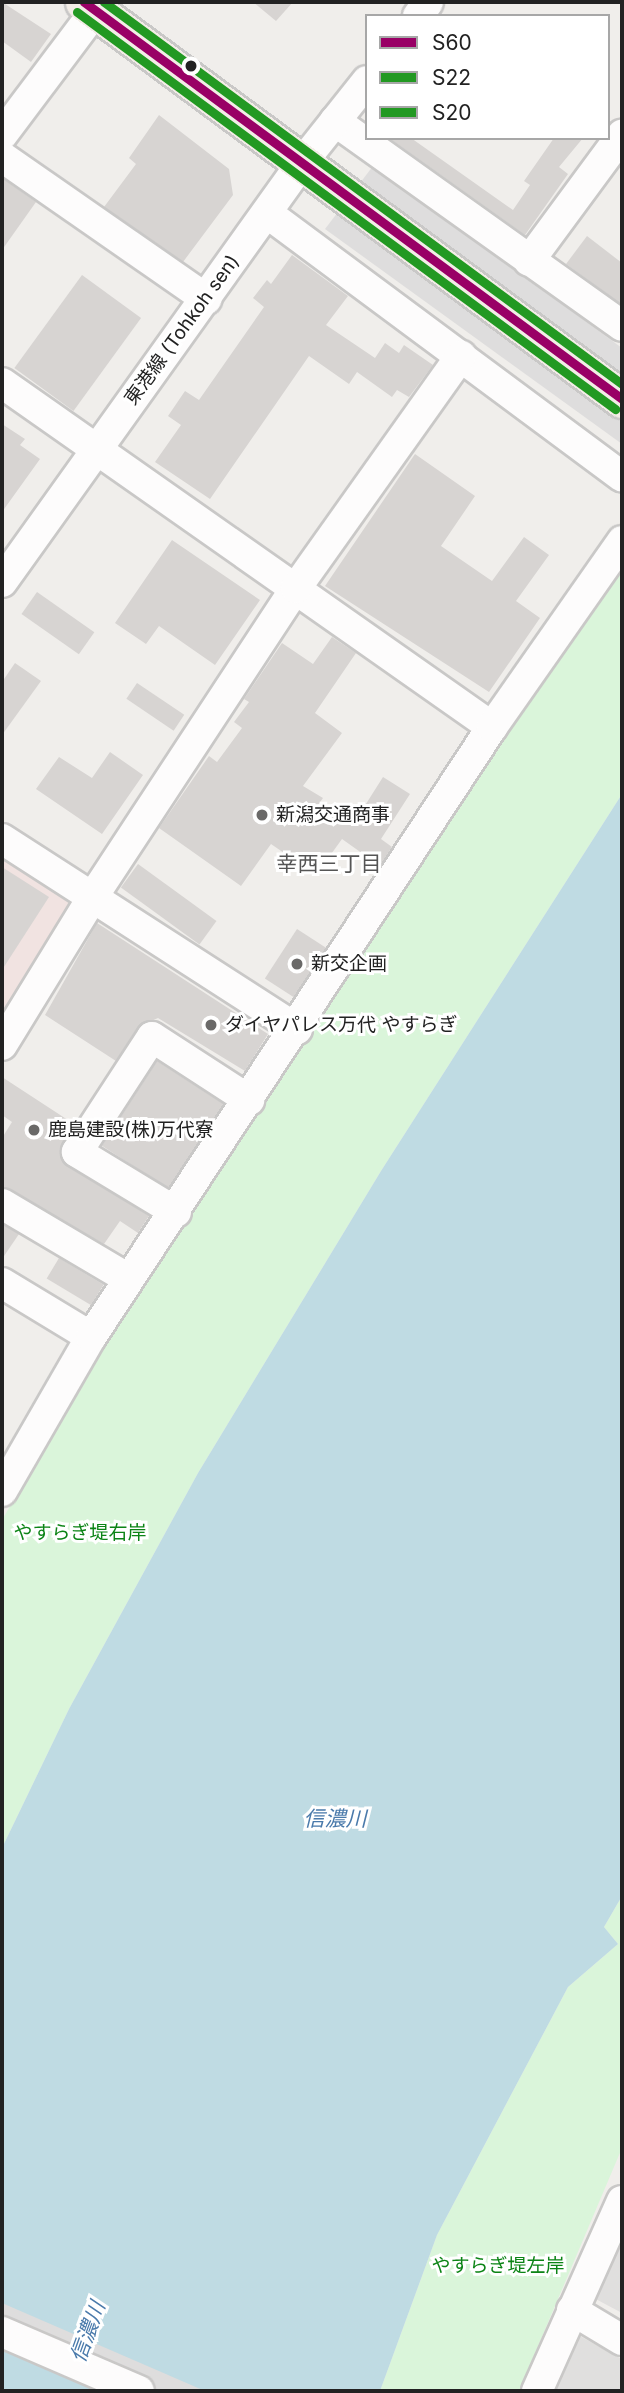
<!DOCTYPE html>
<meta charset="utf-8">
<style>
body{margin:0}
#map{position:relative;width:624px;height:2393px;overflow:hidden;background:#f0eeeb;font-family:Inter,"Noto Sans JP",sans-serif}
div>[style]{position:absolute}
.commercial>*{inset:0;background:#f1e3e1}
.park>*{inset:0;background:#daf5da}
.parking>*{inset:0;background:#e0dfde}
.water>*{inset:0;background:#bfdbe3}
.pier>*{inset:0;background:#dedddd}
.building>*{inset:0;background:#d7d4d2;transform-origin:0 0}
.roads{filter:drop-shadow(2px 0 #c9c8c7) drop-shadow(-2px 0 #c9c8c7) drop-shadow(0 2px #c9c8c7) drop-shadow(0 -2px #c9c8c7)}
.minor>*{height:30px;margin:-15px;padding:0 15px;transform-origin:15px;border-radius:15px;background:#fdfcfc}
.major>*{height:37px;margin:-18.5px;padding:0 18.5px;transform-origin:18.5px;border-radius:18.5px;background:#f3ede7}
.bus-1>*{height:9px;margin:-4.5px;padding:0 4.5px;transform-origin:4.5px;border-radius:4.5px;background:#906}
.bus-2>*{height:9px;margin:-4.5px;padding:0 4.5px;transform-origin:4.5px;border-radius:4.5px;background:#292}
.bus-3>*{height:9px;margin:-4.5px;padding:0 4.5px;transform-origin:4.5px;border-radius:4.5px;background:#292}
.dots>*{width:19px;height:19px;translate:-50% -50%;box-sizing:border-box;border:4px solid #fff;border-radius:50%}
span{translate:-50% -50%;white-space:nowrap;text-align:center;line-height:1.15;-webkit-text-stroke:6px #fff;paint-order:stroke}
.street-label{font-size:19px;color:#222}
.poi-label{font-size:19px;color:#222}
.left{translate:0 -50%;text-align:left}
.park-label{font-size:19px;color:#0c8416}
.neighbourhood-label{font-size:21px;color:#555}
.water-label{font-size:21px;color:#4a7aab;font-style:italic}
.frame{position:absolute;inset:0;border:4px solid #222;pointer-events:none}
.legend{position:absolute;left:365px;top:14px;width:245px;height:126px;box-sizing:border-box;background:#fff;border:2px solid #a7a7a7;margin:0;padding:9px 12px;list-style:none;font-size:21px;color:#222}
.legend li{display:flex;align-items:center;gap:14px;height:35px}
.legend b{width:35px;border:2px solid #a7a7a7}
</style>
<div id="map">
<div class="commercial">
<i style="clip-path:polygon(2px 856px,78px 902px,2px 1020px)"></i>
</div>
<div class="park">
<i style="clip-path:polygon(622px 550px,622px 794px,381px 1171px,198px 1473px,69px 1709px,2px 1848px,2px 1520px,107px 1340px,294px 1048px)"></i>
<i style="clip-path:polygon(622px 1896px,622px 2148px,519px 2391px,380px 2391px,437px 2235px,568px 1987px,618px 1944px,604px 1927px)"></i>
</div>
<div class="parking">
<i style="clip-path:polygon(619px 2241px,622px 2243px,622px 2313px,590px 2296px)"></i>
<i style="clip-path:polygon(576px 2334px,622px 2359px,622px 2391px,546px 2391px)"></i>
</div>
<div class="water">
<i style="clip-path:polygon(622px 794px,622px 1896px,604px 1927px,618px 1944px,568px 1987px,437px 2235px,380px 2391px,2px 2391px,2px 1848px,69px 1709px,198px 1473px,381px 1171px)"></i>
</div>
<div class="pier">
<i style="clip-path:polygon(373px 166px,622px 348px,622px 444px,325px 229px)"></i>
<i style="clip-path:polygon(2px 2303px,205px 2391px,99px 2391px,2px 2349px)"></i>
</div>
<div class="building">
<i style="clip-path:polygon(2px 2px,51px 34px,31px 62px,2px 41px)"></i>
<i style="clip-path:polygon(253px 2px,293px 2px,276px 21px)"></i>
<i style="clip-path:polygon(159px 115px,229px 169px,233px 195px,183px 262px,104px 207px,136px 164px,129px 158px)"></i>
<i style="clip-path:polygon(389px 138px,411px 138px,513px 210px,530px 185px,524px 181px,554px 138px,583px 138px,559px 167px,568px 174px,525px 235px)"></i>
<i style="clip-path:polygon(2px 178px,36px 202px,2px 250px)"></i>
<i style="clip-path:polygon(587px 236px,622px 263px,622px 305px,566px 264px)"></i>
<i style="clip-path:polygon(292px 255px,348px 296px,326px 325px,375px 358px,385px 343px,399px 353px,404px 345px,433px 365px,409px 397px,397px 390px,392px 397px,357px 372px,349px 384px,309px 356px,210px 499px,155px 462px,181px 425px,168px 416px,185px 391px,199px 400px,264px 307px,253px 298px,267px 280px,271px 284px)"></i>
<i style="left:82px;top:275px;width:73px;height:115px;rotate:36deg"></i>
<i style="clip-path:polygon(2px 424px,25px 439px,20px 445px,40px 459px,2px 512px)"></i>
<i style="clip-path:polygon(415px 454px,475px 496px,441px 546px,492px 581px,524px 537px,549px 555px,516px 601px,540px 618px,489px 692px,325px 586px)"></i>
<i style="clip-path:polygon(172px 540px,260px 600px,215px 665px,159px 626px,146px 644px,115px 623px)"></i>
<i style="left:37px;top:592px;width:70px;height:27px;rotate:35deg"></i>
<i style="clip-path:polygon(332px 637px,356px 653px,315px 713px,342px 733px,303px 786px,323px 798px,318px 805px,352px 826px,383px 777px,410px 794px,381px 839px,392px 847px,380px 866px,342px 839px,316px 875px,271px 844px,241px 886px,159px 828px,209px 756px,217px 762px,242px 728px,234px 722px,249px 702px,244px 699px,282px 643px,313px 664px)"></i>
<i style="clip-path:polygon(15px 663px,41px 681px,2px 735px,2px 682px)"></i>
<i style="left:137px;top:683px;width:57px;height:19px;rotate:34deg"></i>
<i style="clip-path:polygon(110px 752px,143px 775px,102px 834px,36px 789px,59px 757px,92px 778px)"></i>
<i style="left:138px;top:864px;width:97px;height:29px;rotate:36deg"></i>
<i style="clip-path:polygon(2px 867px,49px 897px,2px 970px)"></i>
<i style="clip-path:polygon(97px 923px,268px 1034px,245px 1071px,158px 1018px,138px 1027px,116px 1061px,45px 1015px)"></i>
<i style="left:297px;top:929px;width:35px;height:59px;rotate:33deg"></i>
<i style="left:157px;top:1061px;width:79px;height:101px;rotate:33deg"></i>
<i style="clip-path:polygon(2px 1077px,74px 1124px,62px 1143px,62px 1161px,149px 1216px,138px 1233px,120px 1221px,104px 1244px,2px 1187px,2px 1138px,12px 1122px,2px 1115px)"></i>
<i style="clip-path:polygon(2px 1224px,19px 1234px,2px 1259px)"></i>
<i style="left:59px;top:1258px;width:52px;height:24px;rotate:31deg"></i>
</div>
<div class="roads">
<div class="minor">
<i style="left:418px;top:16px;width:17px;rotate:-54deg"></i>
<i style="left:335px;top:121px;width:353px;rotate:35.5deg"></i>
<i style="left:2px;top:135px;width:166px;rotate:-53.1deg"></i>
<i style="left:2px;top:157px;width:249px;rotate:34.8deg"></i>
<i style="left:267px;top:213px;width:442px;rotate:36.6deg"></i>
<i style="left:529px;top:261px;width:157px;rotate:-53.6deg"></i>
<i style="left:2px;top:383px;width:599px;rotate:35.07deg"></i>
<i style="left:2px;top:582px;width:514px;rotate:-54.42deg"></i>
<i style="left:301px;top:164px;width:106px;rotate:-51.5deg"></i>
<i style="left:2px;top:839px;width:351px;rotate:32.8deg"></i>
<i style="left:2px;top:1045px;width:172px;rotate:-58.5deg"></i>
<i style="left:92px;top:898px;width:371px;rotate:-56.7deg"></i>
<i style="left:296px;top:588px;width:285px;rotate:-54.6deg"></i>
<i style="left:2px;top:1204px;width:147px;rotate:30.6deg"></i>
<i style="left:176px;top:1212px;width:116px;rotate:-148.8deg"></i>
<i style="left:77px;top:1152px;width:137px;rotate:-56.9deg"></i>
<i style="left:152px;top:1037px;width:116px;rotate:33deg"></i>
<i style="left:2px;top:1283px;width:104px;rotate:31.2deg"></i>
<i style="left:2px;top:1491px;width:178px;rotate:-60deg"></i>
<i style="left:91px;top:1337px;width:730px;rotate:-56.68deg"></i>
<i style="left:492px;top:727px;width:227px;rotate:-55deg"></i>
<i style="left:572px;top:2310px;width:58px;rotate:31deg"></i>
<i style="left:2px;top:2332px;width:149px;rotate:23.3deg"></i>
<i style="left:537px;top:2391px;width:208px;rotate:-65.9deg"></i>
</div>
<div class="major">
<i style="left:84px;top:2px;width:669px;rotate:36.42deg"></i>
</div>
</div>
<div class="bus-1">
<i style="left:84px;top:2px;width:669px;rotate:36.42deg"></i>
</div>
<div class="bus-2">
<i style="left:77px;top:12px;width:669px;rotate:36.42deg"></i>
</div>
<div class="bus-3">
<i style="left:104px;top:2px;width:644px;rotate:36.41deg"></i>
</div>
<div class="dots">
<i style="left:191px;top:66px;background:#222"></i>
<i style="left:262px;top:815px;background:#6a6968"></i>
<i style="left:297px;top:964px;background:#6a6968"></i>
<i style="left:211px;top:1025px;background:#6a6968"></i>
<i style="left:34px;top:1130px;background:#6a6968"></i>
</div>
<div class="street-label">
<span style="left:182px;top:330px;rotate:-54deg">東港線 (Tohkoh sen)</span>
</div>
<div class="poi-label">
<span class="left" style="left:276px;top:815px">新潟交通商事</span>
<span class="left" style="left:311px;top:964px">新交企画</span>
<span class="left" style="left:225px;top:1025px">ダイヤパレス万代 やすらぎ</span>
<span class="left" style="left:48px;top:1130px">鹿島建設(株)万代寮</span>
</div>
<div class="park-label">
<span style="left:80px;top:1533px">やすらぎ堤右岸</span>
<span style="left:498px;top:2266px">やすらぎ堤左岸</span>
</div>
<div class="neighbourhood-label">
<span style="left:329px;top:864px">幸西三丁目</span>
</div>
<div class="water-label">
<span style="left:335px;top:1819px">信濃川</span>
<span style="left:88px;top:2332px;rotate:-70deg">信濃川</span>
</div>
<div class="frame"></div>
<ul class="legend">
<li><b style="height:9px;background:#906"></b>S60</li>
<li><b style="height:9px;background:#292"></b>S22</li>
<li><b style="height:9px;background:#292"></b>S20</li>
</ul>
</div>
